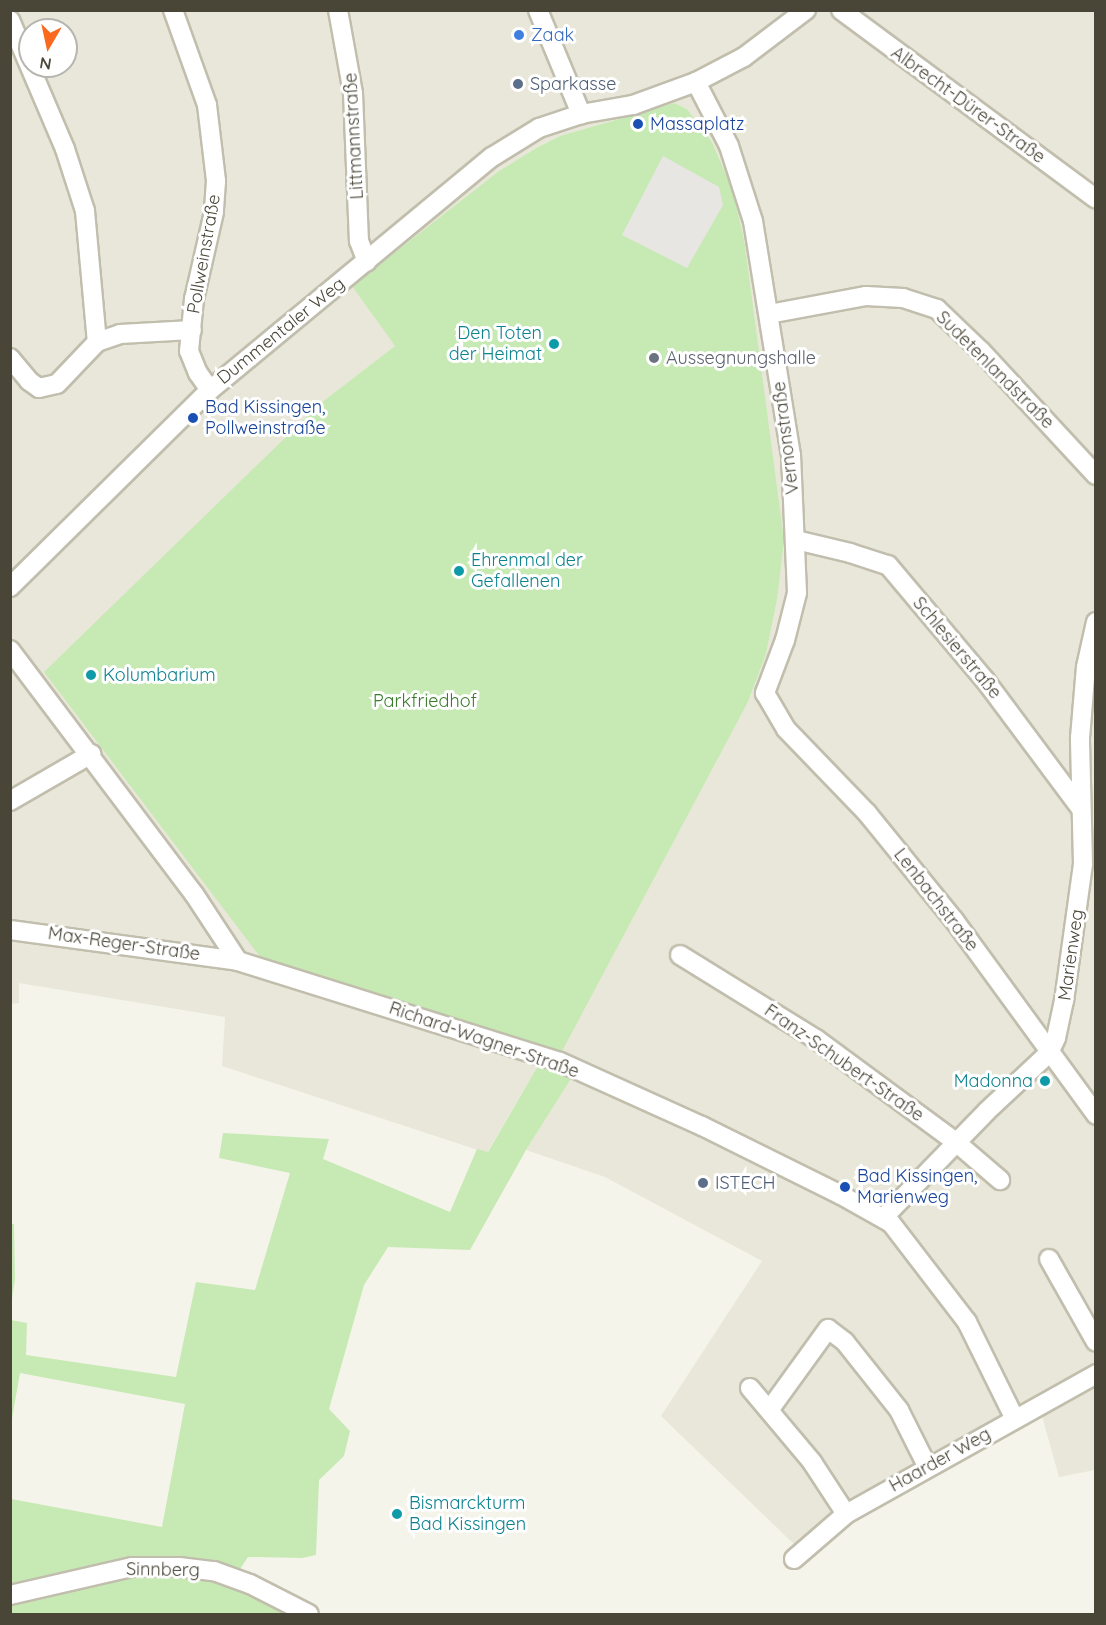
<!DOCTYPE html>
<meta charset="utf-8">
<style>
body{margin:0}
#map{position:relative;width:1106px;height:1625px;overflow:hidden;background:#f5f4ea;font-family:Quicksand,sans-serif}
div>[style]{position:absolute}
.residential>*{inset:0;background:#e9e7d9}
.green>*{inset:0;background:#c7e9b4}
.parking>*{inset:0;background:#e7e6e2}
.roads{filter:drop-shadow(2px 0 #c1bead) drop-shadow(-2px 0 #c1bead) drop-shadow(0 2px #c1bead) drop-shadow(0 -2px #c1bead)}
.minor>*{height:18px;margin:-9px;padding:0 9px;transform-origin:9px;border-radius:9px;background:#fff}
.dots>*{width:16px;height:16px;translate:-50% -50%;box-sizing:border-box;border:3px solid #fff;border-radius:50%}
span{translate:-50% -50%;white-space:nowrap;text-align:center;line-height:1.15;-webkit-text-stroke:6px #fff;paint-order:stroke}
.shop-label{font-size:18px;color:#366cbe}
.left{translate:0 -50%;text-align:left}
.service-label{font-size:18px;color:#4e5e75}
.street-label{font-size:18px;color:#494638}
.transit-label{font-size:18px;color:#164399}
.culture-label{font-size:18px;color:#0d838f}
.right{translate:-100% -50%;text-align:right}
.worship-label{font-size:18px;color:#5b616d}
.park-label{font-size:18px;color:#397c2a}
.frame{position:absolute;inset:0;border:12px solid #494638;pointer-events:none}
.north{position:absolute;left:18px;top:18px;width:60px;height:60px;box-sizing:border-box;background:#fff;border:2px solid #b6b5af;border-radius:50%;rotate:189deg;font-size:16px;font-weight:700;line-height:24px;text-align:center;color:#494638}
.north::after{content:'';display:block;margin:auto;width:21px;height:27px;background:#fa691d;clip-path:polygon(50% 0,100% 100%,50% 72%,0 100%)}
</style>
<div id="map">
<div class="residential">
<i style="clip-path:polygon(evenodd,11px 11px,1095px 11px,1095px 1470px,1059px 1477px,1037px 1398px,856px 1497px,799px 1549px,661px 1416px,762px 1261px,605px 1177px,526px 1150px,576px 1071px,543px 1057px,487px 1153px,222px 1066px,225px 1017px,19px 983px,19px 1003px,11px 1004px,11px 11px,30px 30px,66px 30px,66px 66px,30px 66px,30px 30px,11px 11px,674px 103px,687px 109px,712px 142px,732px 188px,744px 239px,777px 600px,766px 654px,748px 702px,560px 1054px,322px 402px,395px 346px,353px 286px,499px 171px,538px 147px,560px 136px,674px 103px)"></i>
</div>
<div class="green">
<i style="clip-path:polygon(674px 103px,687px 109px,712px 142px,732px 188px,744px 239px,784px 540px,777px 600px,766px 654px,748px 702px,560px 1055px,264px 962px,44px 672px,322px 402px,395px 346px,352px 286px,499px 171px,538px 147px,560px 136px)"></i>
<i style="clip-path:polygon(543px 1057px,576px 1071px,526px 1150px,470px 1250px,388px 1247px,364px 1285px,329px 1409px,350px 1431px,344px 1456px,319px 1480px,316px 1555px,302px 1558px,248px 1557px,235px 1577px,212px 1572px,308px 1614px,11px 1614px,11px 1499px,162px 1527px,185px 1404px,20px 1373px,11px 1424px,11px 1320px,27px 1323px,26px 1355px,176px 1377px,196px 1282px,255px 1290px,290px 1173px,219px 1158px,223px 1133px,329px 1139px,323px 1159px,450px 1212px,477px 1149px,488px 1152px)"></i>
<i style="clip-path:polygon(11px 1224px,14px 1224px,15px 1279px,11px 1305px)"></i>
</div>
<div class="parking">
<i style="clip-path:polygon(663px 156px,719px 187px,723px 205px,687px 268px,622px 235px)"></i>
</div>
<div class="roads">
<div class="minor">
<i style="left:173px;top:10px;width:101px;rotate:70.3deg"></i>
<i style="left:207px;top:105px;width:77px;rotate:83.2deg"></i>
<i style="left:216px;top:181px;width:31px;rotate:94deg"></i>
<i style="left:214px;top:212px;width:89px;rotate:102.9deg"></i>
<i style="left:194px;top:299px;width:52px;rotate:95.5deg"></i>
<i style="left:189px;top:351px;width:24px;rotate:68deg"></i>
<i style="left:198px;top:373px;width:21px;rotate:55deg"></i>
<i style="left:338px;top:10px;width:84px;rotate:79.8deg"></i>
<i style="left:353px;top:93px;width:148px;rotate:87.7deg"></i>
<i style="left:359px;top:241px;width:22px;rotate:69deg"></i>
<i style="left:538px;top:10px;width:113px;rotate:67.5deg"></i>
<i style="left:841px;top:10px;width:317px;rotate:36.5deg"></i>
<i style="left:10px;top:20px;width:140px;rotate:66.9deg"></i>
<i style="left:65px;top:149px;width:65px;rotate:72.1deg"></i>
<i style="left:85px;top:211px;width:132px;rotate:84.8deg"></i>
<i style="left:696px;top:82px;width:72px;rotate:62.7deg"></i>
<i style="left:729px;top:146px;width:79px;rotate:72.3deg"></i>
<i style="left:753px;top:221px;width:237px;rotate:80.8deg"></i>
<i style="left:791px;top:455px;width:138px;rotate:87.5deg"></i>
<i style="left:797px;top:593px;width:49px;rotate:104.3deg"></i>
<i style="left:785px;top:640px;width:57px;rotate:110.7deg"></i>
<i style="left:765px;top:693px;width:42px;rotate:59.7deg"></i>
<i style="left:786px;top:729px;width:117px;rotate:46deg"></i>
<i style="left:867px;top:813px;width:138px;rotate:50.9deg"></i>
<i style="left:954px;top:920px;width:241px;rotate:53.9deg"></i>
<i style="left:769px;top:314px;width:99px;rotate:-10.5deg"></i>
<i style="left:866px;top:296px;width:37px;rotate:3deg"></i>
<i style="left:903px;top:298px;width:36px;rotate:18deg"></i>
<i style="left:937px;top:309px;width:61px;rotate:43.7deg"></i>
<i style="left:981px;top:351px;width:169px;rotate:47.2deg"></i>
<i style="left:10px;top:358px;width:30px;rotate:50deg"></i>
<i style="left:29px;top:381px;width:12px;rotate:35deg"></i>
<i style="left:39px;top:388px;width:18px;rotate:-13deg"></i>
<i style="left:57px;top:384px;width:58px;rotate:-46.4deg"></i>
<i style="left:97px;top:342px;width:24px;rotate:-19deg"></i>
<i style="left:120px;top:334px;width:72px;rotate:-3.2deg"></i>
<i style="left:796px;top:540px;width:56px;rotate:13.5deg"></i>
<i style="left:850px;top:553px;width:40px;rotate:18deg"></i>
<i style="left:888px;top:565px;width:150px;rotate:49.9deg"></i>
<i style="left:985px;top:680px;width:161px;rotate:53.3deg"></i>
<i style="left:10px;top:587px;width:281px;rotate:-44.6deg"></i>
<i style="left:210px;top:390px;width:366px;rotate:-39.6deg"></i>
<i style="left:492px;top:157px;width:55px;rotate:-31.7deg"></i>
<i style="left:539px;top:128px;width:44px;rotate:-18.4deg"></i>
<i style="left:581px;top:114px;width:53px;rotate:-9.8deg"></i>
<i style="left:633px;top:105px;width:67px;rotate:-20.1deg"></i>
<i style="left:696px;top:82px;width:54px;rotate:-27.5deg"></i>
<i style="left:744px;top:57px;width:78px;rotate:-37.2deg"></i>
<i style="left:10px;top:650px;width:306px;rotate:53deg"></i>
<i style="left:194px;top:894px;width:80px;rotate:56.7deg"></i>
<i style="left:10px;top:801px;width:94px;rotate:-30.1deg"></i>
<i style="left:10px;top:930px;width:230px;rotate:7.7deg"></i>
<i style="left:238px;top:961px;width:337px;rotate:17.4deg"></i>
<i style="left:560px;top:1062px;width:156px;rotate:24.3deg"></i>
<i style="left:702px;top:1126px;width:155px;rotate:26.4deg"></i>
<i style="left:841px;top:1195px;width:57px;rotate:29.2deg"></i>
<i style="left:891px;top:1223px;width:125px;rotate:52.5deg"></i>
<i style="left:967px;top:1322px;width:108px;rotate:63.7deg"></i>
<i style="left:680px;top:955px;width:160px;rotate:31.7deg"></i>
<i style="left:816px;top:1039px;width:175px;rotate:36.4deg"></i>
<i style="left:957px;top:1143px;width:57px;rotate:40.7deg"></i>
<i style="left:883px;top:1218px;width:149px;rotate:-45.8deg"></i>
<i style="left:987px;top:1111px;width:85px;rotate:-43.1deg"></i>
<i style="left:1049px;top:1053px;width:17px;rotate:-65deg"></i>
<i style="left:1056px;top:1038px;width:38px;rotate:-78deg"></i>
<i style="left:1064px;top:1001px;width:138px;rotate:-82.1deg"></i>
<i style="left:1083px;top:864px;width:126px;rotate:-91.4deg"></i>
<i style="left:1080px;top:738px;width:71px;rotate:-85.2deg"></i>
<i style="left:1086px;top:667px;width:46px;rotate:-77.5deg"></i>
<i style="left:1049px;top:1259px;width:95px;rotate:60.5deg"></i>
<i style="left:750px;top:1388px;width:97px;rotate:50deg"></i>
<i style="left:812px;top:1462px;width:62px;rotate:56.8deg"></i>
<i style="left:770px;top:1409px;width:99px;rotate:-54.1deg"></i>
<i style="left:828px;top:1329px;width:21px;rotate:37deg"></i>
<i style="left:845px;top:1342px;width:87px;rotate:51.5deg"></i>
<i style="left:899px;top:1410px;width:63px;rotate:63.4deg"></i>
<i style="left:794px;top:1559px;width:69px;rotate:-40.9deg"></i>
<i style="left:846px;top:1514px;width:287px;rotate:-29.2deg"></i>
<i style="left:10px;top:1595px;width:125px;rotate:-12.9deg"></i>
<i style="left:132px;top:1567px;width:47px"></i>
<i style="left:179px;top:1567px;width:35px;rotate:7deg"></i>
<i style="left:214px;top:1571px;width:38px;rotate:20deg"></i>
<i style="left:250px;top:1584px;width:66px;rotate:27deg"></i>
</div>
</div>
<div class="dots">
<i style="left:519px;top:35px;background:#3f7fe0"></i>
<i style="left:518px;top:84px;background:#5c6f8a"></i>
<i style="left:638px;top:124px;background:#1a4fb4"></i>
<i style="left:554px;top:344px;background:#0f9aa8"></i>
<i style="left:654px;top:358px;background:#6b7280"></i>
<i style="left:193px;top:418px;background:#1a4fb4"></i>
<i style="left:459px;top:571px;background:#0f9aa8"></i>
<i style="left:91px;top:675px;background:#0f9aa8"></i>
<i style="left:1045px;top:1081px;background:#0f9aa8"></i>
<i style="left:703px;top:1183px;background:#5c6f8a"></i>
<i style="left:845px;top:1187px;background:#1a4fb4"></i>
<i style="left:397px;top:1514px;background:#0f9aa8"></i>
</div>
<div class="shop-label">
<span class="left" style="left:531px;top:35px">Zaak</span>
</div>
<div class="service-label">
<span class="left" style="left:530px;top:84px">Sparkasse</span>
<span class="left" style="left:715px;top:1183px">ISTECH</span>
</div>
<div class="street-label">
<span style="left:968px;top:105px;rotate:36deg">Albrecht-Dürer-Straße</span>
<span style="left:354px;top:136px;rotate:-93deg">Littmannstraße</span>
<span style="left:204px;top:254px;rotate:-80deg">Pollweinstraße</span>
<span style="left:281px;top:331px;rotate:-39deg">Dummentaler Weg</span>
<span style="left:995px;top:370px;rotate:45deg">Sudetenlandstraße</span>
<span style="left:786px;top:438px;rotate:-97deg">Vernonstraße</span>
<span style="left:957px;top:648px;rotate:50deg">Schlesierstraße</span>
<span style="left:936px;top:900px;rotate:52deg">Lenbachstraße</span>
<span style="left:124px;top:944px;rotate:8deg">Max-Reger-Straße</span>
<span style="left:1071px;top:955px;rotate:-82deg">Marienweg</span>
<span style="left:484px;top:1040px;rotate:19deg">Richard-Wagner-Straße</span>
<span style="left:844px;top:1063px;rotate:35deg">Franz-Schubert-Straße</span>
<span style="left:940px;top:1460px;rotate:-29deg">Haarder Weg</span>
<span style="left:163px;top:1570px;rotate:1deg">Sinnberg</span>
</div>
<div class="transit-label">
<span class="left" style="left:650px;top:124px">Massaplatz</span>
<span class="left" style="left:205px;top:418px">Bad Kissingen,<br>Pollweinstraße</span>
<span class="left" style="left:857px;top:1187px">Bad Kissingen,<br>Marienweg</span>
</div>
<div class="culture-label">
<span class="right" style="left:542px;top:344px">Den Toten<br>der Heimat</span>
<span class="left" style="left:471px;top:571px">Ehrenmal der<br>Gefallenen</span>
<span class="left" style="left:103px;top:675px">Kolumbarium</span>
<span class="right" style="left:1033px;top:1081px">Madonna</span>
<span class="left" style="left:409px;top:1514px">Bismarckturm<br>Bad Kissingen</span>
</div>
<div class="worship-label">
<span class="left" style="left:666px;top:358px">Aussegnungshalle</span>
</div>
<div class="park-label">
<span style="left:425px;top:701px">Parkfriedhof</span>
</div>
<div class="frame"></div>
<div class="north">N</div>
</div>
